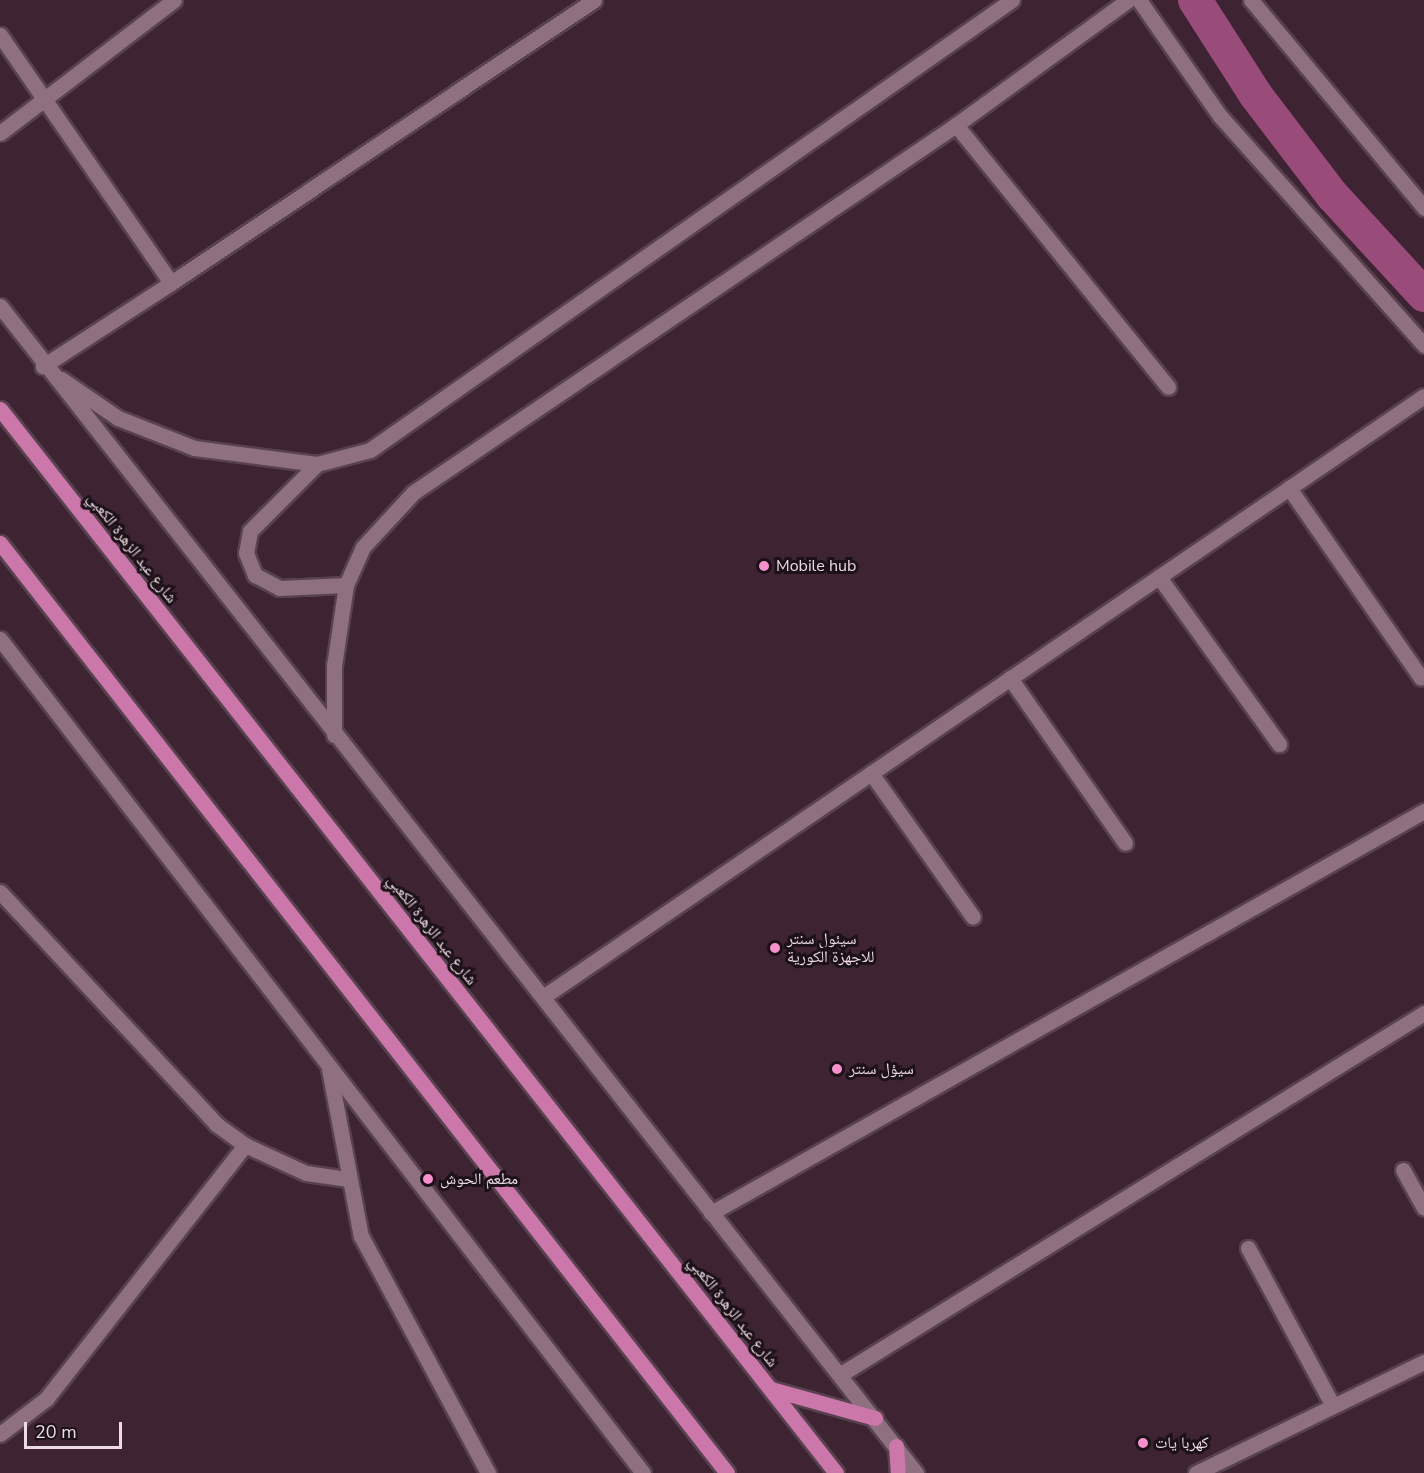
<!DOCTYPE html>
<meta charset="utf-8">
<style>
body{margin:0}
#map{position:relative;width:1424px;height:1473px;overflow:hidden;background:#3e2333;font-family:"Nunito Sans","Noto Naskh Arabic",sans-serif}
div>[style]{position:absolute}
.canal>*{height:34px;margin:-17px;padding:0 17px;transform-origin:17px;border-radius:17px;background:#994b7a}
.roads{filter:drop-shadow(2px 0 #58424f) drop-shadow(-2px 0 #58424f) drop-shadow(0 2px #58424f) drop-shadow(0 -2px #58424f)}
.street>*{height:15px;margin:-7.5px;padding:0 7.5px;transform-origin:7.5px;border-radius:7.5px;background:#8f7081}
.secondary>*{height:15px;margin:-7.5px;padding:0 7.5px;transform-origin:7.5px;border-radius:7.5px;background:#8f7081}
.primary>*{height:15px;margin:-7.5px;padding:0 7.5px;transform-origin:7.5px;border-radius:7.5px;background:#c7a}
.dots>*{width:16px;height:16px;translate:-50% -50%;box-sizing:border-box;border:3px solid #1d1118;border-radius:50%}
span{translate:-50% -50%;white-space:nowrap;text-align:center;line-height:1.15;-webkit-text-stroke:6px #1d1118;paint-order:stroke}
.street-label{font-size:16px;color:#eddbe4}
.poi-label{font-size:16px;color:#eddbe4}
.left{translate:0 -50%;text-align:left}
.scale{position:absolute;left:24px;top:1422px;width:98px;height:27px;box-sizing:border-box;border:3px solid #eddbe4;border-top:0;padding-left:8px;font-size:18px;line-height:21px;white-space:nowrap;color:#eddbe4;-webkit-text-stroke:4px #1d1118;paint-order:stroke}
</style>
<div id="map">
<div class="canal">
<i style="left:1195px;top:0;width:112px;rotate:57.4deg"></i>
<i style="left:1255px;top:94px;width:127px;rotate:52.7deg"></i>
<i style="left:1332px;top:195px;width:136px;rotate:47.4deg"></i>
</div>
<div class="roads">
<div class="street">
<i style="left:1139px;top:0;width:141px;rotate:55.1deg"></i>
<i style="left:1220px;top:116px;width:307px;rotate:48.3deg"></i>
<i style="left:0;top:35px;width:301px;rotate:55.4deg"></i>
<i style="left:171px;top:283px;width:153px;rotate:147deg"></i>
<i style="left:956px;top:125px;width:337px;rotate:51deg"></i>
<i style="left:0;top:133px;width:219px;rotate:-37.4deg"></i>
<i style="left:171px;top:283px;width:509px;rotate:-33.78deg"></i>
<i style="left:1289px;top:488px;width:231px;rotate:55.2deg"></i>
<i style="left:1159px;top:577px;width:206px;rotate:54.3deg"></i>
<i style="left:1010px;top:678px;width:201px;rotate:55.1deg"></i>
<i style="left:871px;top:773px;width:176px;rotate:54.7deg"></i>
<i style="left:0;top:892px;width:317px;rotate:47deg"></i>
<i style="left:216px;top:1124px;width:36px;rotate:36deg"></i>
<i style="left:245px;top:1145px;width:67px;rotate:24.7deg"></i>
<i style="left:306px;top:1173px;width:41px;rotate:8.3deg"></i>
<i style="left:543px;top:997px;width:1066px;rotate:-34.3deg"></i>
<i style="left:329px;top:1069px;width:170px;rotate:79.2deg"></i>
<i style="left:361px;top:1236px;width:269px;rotate:61.8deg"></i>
<i style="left:1403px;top:1170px;width:43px;rotate:61.1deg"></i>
<i style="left:711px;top:1213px;width:819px;rotate:-29.41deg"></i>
<i style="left:1248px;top:1248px;width:179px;rotate:61.7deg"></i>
<i style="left:841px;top:1374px;width:686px;rotate:-31.77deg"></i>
<i style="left:0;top:1434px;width:58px;rotate:-37.3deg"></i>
<i style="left:46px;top:1399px;width:323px;rotate:-51.9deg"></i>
<i style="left:1196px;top:1473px;width:254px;rotate:-26deg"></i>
</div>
<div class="secondary">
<i style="left:1251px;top:0;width:271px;rotate:50.2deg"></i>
<i style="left:0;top:306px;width:1484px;rotate:51.87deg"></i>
<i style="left:61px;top:379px;width:69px;rotate:34.4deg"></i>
<i style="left:118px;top:418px;width:82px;rotate:21.5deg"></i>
<i style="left:194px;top:448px;width:124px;rotate:7.4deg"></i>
<i style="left:317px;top:464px;width:55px;rotate:-14.8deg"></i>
<i style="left:370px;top:450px;width:784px;rotate:-35.03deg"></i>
<i style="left:317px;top:464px;width:95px;rotate:135deg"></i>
<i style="left:250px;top:531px;width:22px;rotate:100deg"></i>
<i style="left:246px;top:553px;width:24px;rotate:68deg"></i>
<i style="left:255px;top:575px;width:27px;rotate:28deg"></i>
<i style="left:279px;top:588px;width:67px;rotate:-2.6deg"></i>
<i style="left:0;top:639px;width:1053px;rotate:52.37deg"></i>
<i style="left:334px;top:735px;width:69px;rotate:-90deg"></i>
<i style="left:334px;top:666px;width:82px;rotate:-81.6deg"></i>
<i style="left:346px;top:585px;width:42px;rotate:-65.9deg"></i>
<i style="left:363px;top:547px;width:75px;rotate:-47.2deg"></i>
<i style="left:414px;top:492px;width:655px;rotate:-34.1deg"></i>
<i style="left:956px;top:125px;width:213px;rotate:-36deg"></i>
</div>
<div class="primary">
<i style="left:0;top:409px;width:1353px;rotate:51.84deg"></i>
<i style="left:0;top:543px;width:1180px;rotate:51.98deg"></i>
<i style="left:771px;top:1389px;width:108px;rotate:15.6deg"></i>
<i style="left:896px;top:1446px;width:27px;rotate:86deg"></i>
</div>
</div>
<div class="dots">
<i style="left:764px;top:566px;background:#f790cd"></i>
<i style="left:775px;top:948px;background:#f790cd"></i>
<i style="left:837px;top:1069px;background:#f790cd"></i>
<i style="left:428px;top:1179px;background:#f790cd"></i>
<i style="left:1143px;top:1443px;background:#f790cd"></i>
</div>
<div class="street-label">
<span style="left:132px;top:548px;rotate:52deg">شارع عبد الزهرة الكعبي</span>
<span style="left:432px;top:930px;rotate:52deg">شارع عبد الزهرة الكعبي</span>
<span style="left:733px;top:1312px;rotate:52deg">شارع عبد الزهرة الكعبي</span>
</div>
<div class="poi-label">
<span class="left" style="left:776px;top:566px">Mobile hub</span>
<span class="left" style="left:787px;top:948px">سيئول سنتر<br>للاجهزة الكورية</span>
<span class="left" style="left:849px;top:1069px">سيؤل سنتر</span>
<span class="left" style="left:440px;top:1179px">مطعم الحوش</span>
<span class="left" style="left:1155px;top:1443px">كهربا يات</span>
</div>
<div class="scale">20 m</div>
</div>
